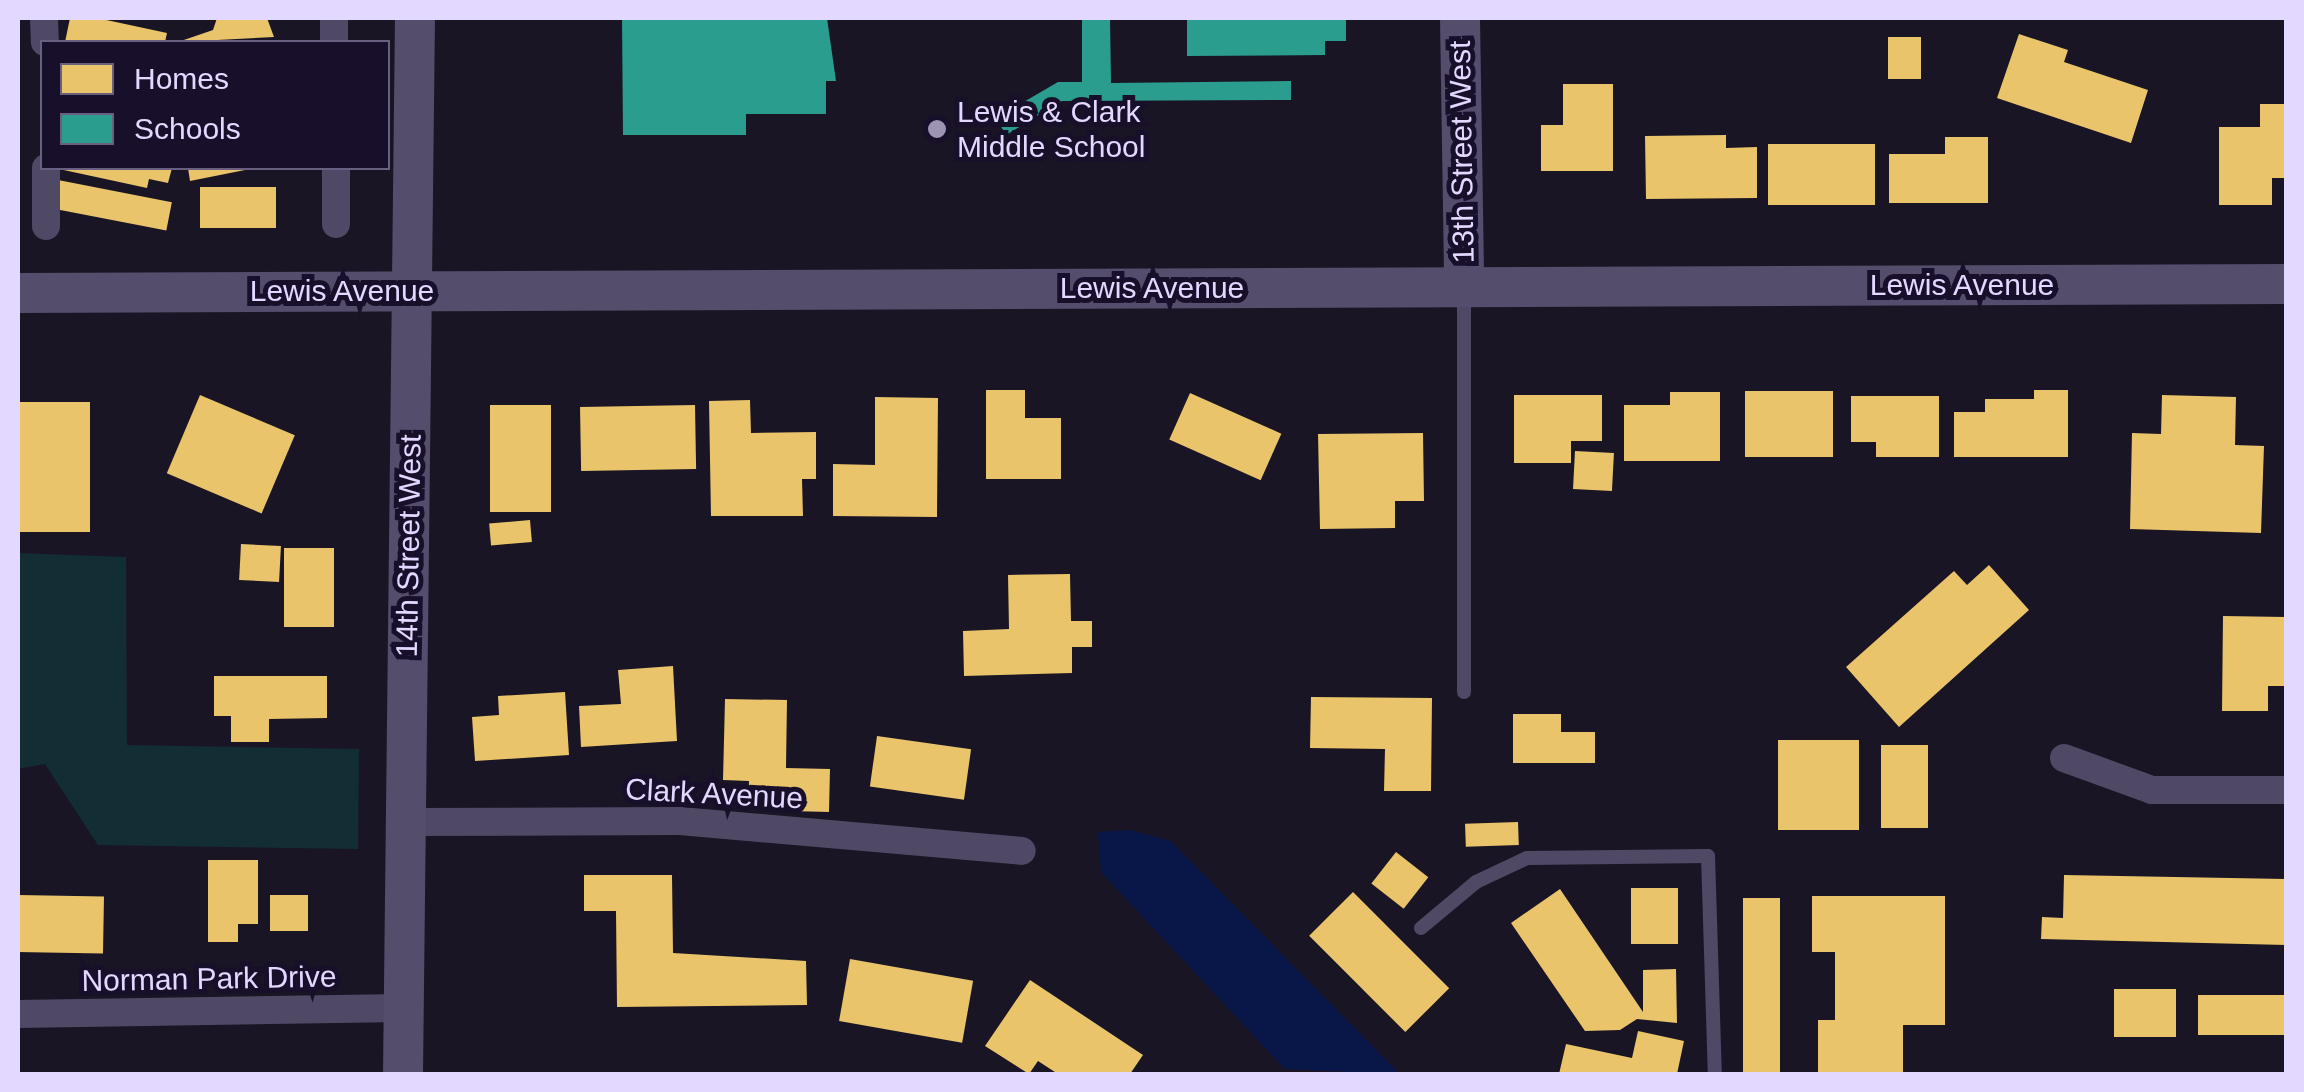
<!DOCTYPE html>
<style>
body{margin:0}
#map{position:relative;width:2304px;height:1092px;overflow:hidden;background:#1a1525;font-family:Helvetica,sans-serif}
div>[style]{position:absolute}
.green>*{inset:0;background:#122d33}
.water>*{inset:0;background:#091648}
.homes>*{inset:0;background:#e9c46a;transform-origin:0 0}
.schools>*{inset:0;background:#2a9d8f}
.lane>*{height:14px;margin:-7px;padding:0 7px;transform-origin:7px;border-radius:7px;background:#4f4966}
.street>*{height:28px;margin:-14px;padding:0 14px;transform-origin:14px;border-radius:14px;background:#4f4966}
.secondary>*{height:40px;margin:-20px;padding:0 20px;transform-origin:20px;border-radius:20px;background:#544d6b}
.dots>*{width:28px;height:28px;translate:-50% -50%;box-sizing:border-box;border:5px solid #180f2b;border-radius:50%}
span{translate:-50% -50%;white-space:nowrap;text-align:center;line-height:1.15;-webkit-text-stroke:10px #180f2b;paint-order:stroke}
.poi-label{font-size:30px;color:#e3d8ff}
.left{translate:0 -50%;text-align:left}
.street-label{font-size:30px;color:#e3d8ff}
.frame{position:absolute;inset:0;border:20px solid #e3d8ff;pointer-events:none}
.legend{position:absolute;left:40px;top:40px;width:350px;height:130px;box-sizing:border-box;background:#180f2b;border:2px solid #695f80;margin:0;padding:12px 18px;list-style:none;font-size:30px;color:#e3d8ff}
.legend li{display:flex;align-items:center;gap:20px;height:50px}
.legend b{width:50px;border:2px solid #695f80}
</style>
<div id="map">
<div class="green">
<i style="clip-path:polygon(18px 553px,126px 557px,127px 745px,359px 749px,358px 849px,98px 845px,45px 764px,18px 769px)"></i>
</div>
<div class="water">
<i style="clip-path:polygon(1130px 830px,1171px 841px,1400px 1074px,1285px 1069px,1101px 872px,1098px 832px)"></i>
</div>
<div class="homes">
<i style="clip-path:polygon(70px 18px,97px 18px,167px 33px,165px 42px,65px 42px)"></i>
<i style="clip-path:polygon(217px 18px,267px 18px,274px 37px,178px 42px,213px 30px)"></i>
<i style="clip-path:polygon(2019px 34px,2068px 50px,2064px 62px,2148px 90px,2131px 143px,1997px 98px)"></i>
<i style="left:1888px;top:37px;width:33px;height:42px"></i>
<i style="clip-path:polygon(1563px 84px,1613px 84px,1613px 171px,1541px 171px,1541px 125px,1563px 125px)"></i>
<i style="clip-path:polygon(2260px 104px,2286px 104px,2286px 178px,2272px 178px,2272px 205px,2219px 205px,2219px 127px,2260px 127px)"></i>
<i style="clip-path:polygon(1726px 135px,1726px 148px,1757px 147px,1757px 198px,1646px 199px,1645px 136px)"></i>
<i style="clip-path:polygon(1945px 137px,1988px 137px,1988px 203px,1889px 203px,1889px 154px,1945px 154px)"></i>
<i style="left:1768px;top:144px;width:107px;height:61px"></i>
<i style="clip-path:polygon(172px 168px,168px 183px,149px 179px,147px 188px,59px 169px)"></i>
<i style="clip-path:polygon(188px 168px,250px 168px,250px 169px,190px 181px)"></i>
<i style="left:58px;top:180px;width:116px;height:29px;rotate:11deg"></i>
<i style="left:200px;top:187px;width:76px;height:41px"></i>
<i style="clip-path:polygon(986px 390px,1025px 390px,1025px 418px,1061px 418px,1061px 479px,986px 479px)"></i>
<i style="clip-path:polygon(2034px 390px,2068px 390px,2068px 457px,1954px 457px,1954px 412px,1985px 412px,1985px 399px,2034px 399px)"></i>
<i style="left:1745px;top:391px;width:88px;height:66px"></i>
<i style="clip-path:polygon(1670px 392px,1720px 392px,1720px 461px,1624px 461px,1624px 405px,1670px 405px)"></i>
<i style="left:1190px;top:393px;width:100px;height:51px;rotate:24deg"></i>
<i style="left:200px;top:395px;width:103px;height:85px;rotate:23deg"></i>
<i style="clip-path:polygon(1514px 395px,1602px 395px,1602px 441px,1571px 441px,1571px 463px,1514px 463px)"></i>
<i style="clip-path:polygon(2162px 395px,2236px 397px,2235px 445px,2264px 446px,2261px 533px,2130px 529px,2132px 433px,2161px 434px)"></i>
<i style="clip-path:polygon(1851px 396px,1939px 396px,1939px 457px,1876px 457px,1876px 442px,1851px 442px)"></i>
<i style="clip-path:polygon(875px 397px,938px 398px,937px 517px,833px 516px,833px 464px,875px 465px)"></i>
<i style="clip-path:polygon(750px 400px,751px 433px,816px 432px,816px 479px,802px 479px,803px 516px,711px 516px,709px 401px)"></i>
<i style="left:90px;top:402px;width:130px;height:72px;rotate:90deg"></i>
<i style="left:490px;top:405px;width:61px;height:107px"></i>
<i style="left:695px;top:405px;width:64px;height:115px;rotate:89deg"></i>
<i style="clip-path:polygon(1423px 433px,1424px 501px,1395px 501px,1395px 528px,1320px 529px,1318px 434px)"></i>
<i style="left:1575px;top:451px;width:39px;height:38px;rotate:3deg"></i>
<i style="left:530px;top:520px;width:22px;height:41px;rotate:85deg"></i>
<i style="left:241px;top:544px;width:40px;height:36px;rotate:3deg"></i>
<i style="left:284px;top:548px;width:50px;height:79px"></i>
<i style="clip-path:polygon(1989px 565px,2029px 610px,1899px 727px,1846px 667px,1954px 571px,1967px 585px)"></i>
<i style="clip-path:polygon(1070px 574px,1071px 621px,1092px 621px,1092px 647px,1072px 647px,1072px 673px,964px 676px,963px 631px,1009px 629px,1008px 575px)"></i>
<i style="clip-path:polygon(2223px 616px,2286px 617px,2286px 686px,2268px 686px,2268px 711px,2222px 711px)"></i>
<i style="clip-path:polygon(673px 666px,677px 741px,581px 747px,579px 706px,621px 704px,618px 670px)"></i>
<i style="clip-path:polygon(214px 676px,327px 676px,327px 718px,269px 719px,269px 742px,231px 742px,231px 716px,214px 716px)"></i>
<i style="clip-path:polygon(565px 692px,569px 755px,475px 761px,472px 717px,499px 715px,498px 696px)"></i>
<i style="clip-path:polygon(1311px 697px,1432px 698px,1431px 791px,1384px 791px,1385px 749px,1310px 748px)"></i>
<i style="clip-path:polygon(725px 699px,787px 700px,786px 768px,830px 769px,829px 812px,748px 810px,749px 781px,723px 780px)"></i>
<i style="clip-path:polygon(1513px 714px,1561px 714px,1561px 732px,1595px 732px,1595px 763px,1513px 763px)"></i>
<i style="left:877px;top:736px;width:95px;height:51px;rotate:8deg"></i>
<i style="left:1778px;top:740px;width:81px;height:90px"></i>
<i style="left:1881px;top:745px;width:47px;height:83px"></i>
<i style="left:1518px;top:822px;width:23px;height:53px;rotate:88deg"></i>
<i style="left:1396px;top:852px;width:41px;height:40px;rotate:38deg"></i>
<i style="clip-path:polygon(208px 860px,258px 860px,258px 924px,238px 924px,238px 942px,208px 942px)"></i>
<i style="clip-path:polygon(584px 875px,672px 875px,673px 953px,806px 961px,807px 1005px,617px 1007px,616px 911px,584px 911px)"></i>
<i style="clip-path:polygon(2064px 875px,2286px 879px,2286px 945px,2041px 939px,2042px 917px,2063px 918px)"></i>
<i style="left:1631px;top:888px;width:47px;height:56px"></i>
<i style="clip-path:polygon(1560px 889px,1643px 1012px,1643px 970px,1676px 969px,1677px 1023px,1637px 1019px,1620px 1030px,1585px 1031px,1511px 923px)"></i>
<i style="left:1353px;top:892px;width:136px;height:62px;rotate:45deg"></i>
<i style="left:18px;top:895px;width:86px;height:57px;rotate:1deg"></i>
<i style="left:270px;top:895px;width:38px;height:36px"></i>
<i style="clip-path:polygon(1812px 896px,1945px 896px,1945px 1025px,1903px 1025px,1903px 1074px,1818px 1074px,1818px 1020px,1835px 1020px,1835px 952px,1812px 952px)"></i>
<i style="left:1743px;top:898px;width:37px;height:176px"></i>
<i style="left:850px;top:959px;width:125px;height:63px;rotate:10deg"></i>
<i style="clip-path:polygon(1030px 980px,1143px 1055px,1130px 1074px,1058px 1074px,1038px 1061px,1029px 1074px,985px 1046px)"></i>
<i style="left:2114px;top:989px;width:62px;height:48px"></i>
<i style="left:2286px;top:995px;width:40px;height:88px;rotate:90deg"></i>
<i style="clip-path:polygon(1638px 1031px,1684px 1041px,1677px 1074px,1559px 1074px,1566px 1044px,1632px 1058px)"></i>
</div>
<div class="schools">
<i style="clip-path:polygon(622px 18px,827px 18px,836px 81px,826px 81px,826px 114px,746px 114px,746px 135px,623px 135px)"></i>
<i style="clip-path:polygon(1082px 18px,1110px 18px,1111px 83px,1291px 81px,1291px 100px,1062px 101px,1006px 135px,996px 118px,1058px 82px,1082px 82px)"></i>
<i style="clip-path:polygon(1187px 18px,1346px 18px,1346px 41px,1325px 41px,1325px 55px,1187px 56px)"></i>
</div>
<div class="lane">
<i style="left:1464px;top:692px;width:399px;rotate:-90deg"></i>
<i style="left:1421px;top:928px;width:72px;rotate:-39.9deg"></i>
<i style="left:1476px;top:882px;width:56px;rotate:-25.2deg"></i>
<i style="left:1527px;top:858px;width:181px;rotate:-0.6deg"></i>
<i style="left:1708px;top:856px;width:218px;rotate:88.2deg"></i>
</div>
<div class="street">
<i style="left:44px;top:18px;width:24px;rotate:88deg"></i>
<i style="left:334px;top:18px;width:24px;rotate:90deg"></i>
<i style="left:46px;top:168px;width:58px;rotate:90deg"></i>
<i style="left:336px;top:168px;width:56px;rotate:90deg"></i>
<i style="left:2064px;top:758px;width:94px;rotate:20deg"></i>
<i style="left:2152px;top:790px;width:134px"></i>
<i style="left:403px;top:822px;width:277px;rotate:-0.2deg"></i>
<i style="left:680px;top:821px;width:343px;rotate:5deg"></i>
<i style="left:18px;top:1014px;width:384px;rotate:-0.9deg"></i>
</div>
<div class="secondary">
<i style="left:1460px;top:18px;width:269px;rotate:89.1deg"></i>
<i style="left:18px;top:293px;width:2268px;rotate:-0.23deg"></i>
<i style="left:403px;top:1074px;width:1056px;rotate:-89.35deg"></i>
</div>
<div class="dots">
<i style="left:937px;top:129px;background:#9d94b3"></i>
</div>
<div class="poi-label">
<span class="left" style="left:957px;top:129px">Lewis &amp; Clark<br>Middle School</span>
</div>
<div class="street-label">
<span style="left:1462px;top:152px;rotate:-91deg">13th Street West</span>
<span style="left:1962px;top:285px">Lewis Avenue</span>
<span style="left:1152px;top:288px">Lewis Avenue</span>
<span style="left:342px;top:291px">Lewis Avenue</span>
<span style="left:409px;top:546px;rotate:-89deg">14th Street West</span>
<span style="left:714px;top:794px;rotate:3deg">Clark Avenue</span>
<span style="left:209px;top:979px;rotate:-1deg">Norman Park Drive</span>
</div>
<div class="frame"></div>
<ul class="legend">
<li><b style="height:28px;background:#e9c46a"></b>Homes</li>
<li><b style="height:28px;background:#2a9d8f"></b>Schools</li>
</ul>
</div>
